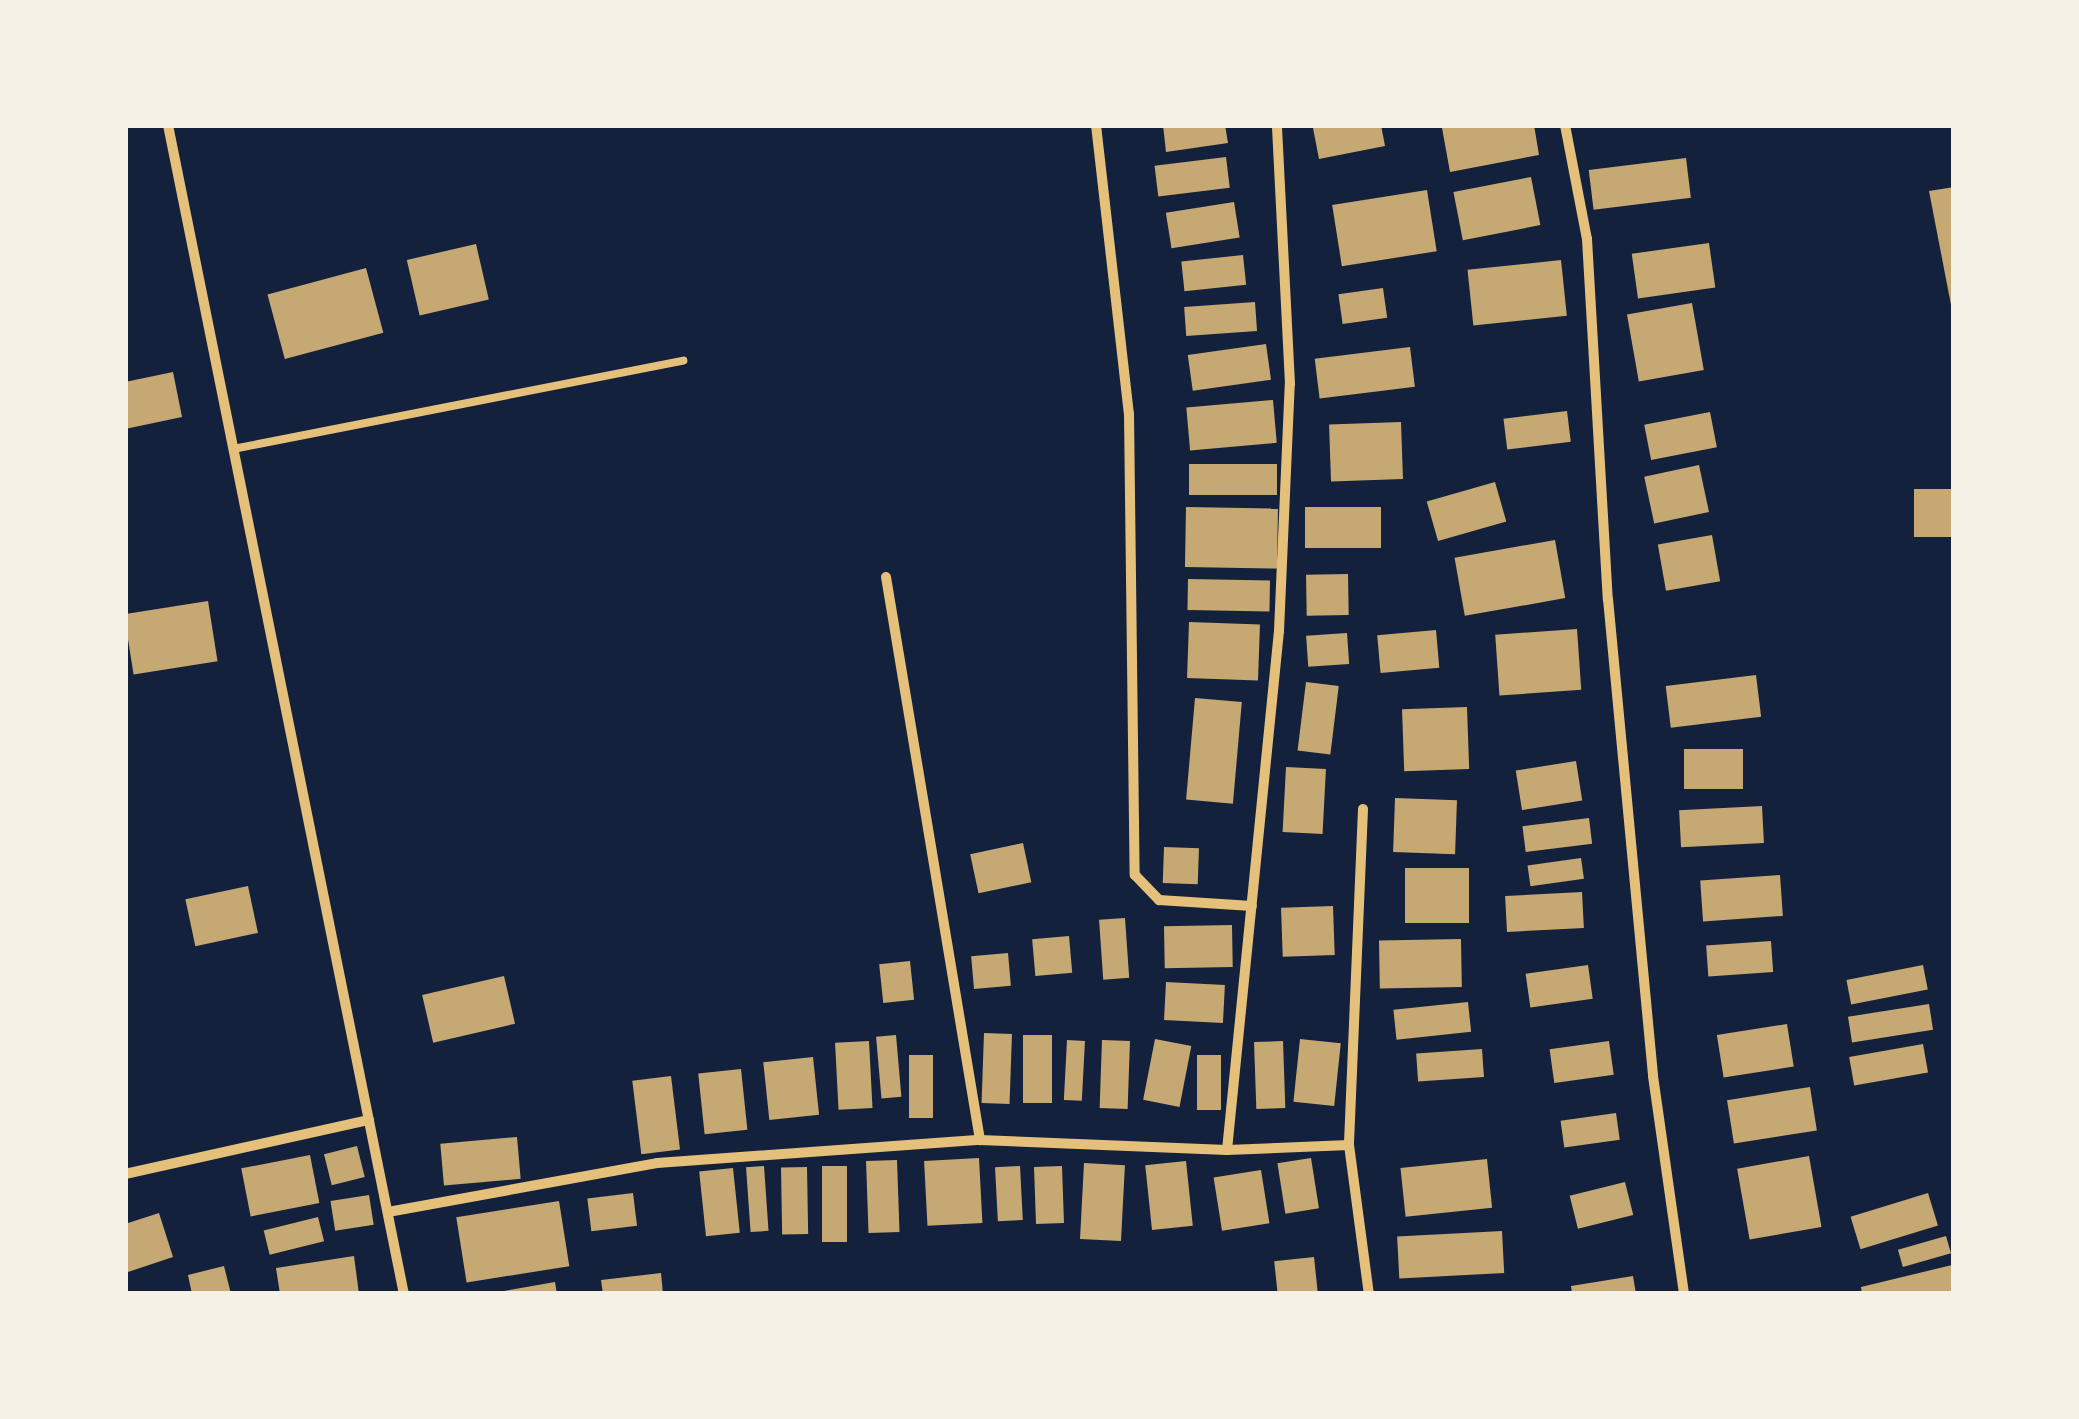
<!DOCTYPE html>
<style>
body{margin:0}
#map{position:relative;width:2079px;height:1419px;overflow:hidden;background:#14213d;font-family:Arial,sans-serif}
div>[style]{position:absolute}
.building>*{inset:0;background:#c6a872;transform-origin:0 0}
.service>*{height:8px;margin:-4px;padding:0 4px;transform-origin:4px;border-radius:4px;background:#e5c07b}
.minor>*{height:10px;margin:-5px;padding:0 5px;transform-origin:5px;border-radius:5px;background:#e5c07b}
span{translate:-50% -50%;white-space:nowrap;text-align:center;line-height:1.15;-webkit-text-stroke:9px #f6f1e7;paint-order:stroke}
.frame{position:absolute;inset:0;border:128px solid #f6f1e7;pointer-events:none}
</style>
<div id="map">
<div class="building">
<i style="clip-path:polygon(1163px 125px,1225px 125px,1228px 143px,1166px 152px)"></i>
<i style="clip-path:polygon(1328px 125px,1381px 125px,1385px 146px,1319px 159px,1313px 128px)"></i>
<i style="clip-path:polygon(1458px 125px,1534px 125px,1539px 155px,1450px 172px,1442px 128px)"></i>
<i style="left:1226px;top:157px;width:31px;height:72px;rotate:83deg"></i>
<i style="left:1686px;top:158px;width:40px;height:98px;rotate:83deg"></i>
<i style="left:1531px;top:177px;width:49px;height:79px;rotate:79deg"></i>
<i style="clip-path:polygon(1954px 187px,1954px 310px,1952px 310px,1929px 191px)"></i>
<i style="left:1427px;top:190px;width:62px;height:96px;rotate:81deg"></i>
<i style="left:1234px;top:202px;width:36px;height:69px;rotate:81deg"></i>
<i style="left:1709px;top:243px;width:45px;height:78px;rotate:82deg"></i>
<i style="left:476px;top:244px;width:57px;height:71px;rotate:77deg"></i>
<i style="left:1243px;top:255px;width:30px;height:62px;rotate:84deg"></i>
<i style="left:1561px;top:260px;width:56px;height:94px;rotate:84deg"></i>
<i style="left:366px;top:268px;width:67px;height:102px;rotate:75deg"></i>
<i style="left:1383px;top:288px;width:30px;height:45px;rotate:82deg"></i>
<i style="left:1255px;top:302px;width:29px;height:71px;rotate:86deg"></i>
<i style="left:1692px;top:303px;width:68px;height:66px;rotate:80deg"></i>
<i style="left:1266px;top:344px;width:36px;height:79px;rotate:82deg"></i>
<i style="left:1410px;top:347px;width:40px;height:96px;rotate:83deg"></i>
<i style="clip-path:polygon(173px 372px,182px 417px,125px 429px,125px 382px)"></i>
<i style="left:1273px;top:400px;width:43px;height:87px;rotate:85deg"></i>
<i style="left:1567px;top:411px;width:31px;height:64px;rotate:83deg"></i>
<i style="left:1710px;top:412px;width:36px;height:67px;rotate:79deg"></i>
<i style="left:1401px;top:422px;width:57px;height:72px;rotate:88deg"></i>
<i style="left:1189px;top:464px;width:88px;height:31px"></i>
<i style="left:1699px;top:465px;width:48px;height:56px;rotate:78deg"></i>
<i style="left:1495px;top:482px;width:41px;height:71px;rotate:74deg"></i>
<i style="left:1954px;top:489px;width:48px;height:40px;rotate:90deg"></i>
<i style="left:1186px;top:507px;width:92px;height:60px;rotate:1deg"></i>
<i style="left:1381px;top:507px;width:41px;height:76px;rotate:90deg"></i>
<i style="left:1712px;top:535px;width:47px;height:55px;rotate:80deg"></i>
<i style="left:1555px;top:540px;width:59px;height:102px;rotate:80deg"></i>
<i style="left:1348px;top:574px;width:41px;height:42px;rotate:89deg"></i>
<i style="left:1188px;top:579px;width:82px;height:31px;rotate:1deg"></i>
<i style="left:208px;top:601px;width:61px;height:85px;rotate:81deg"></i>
<i style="left:1189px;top:622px;width:71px;height:56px;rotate:2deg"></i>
<i style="left:1577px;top:629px;width:61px;height:82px;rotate:86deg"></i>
<i style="left:1436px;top:630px;width:38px;height:59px;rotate:85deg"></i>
<i style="left:1347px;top:633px;width:31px;height:41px;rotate:86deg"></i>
<i style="left:1756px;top:675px;width:42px;height:91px;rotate:83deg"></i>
<i style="left:1306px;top:682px;width:33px;height:69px;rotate:7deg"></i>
<i style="left:1195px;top:698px;width:47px;height:102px;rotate:5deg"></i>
<i style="left:1467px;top:707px;width:62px;height:65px;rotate:88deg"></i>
<i style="left:1743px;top:749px;width:40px;height:59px;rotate:90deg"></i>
<i style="left:1576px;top:761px;width:40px;height:61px;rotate:81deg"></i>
<i style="left:1286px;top:767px;width:40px;height:65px;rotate:3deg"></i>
<i style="left:1395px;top:798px;width:62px;height:54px;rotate:2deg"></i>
<i style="left:1762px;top:806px;width:37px;height:83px;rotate:87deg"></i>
<i style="left:1589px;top:818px;width:26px;height:67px;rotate:83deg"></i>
<i style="left:1023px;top:843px;width:40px;height:54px;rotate:78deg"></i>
<i style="left:1164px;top:847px;width:35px;height:36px;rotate:2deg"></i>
<i style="left:1581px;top:858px;width:21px;height:54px;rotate:82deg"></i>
<i style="left:1405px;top:868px;width:64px;height:55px"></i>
<i style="left:1780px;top:875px;width:41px;height:80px;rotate:86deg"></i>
<i style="left:248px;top:886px;width:48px;height:64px;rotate:78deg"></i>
<i style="left:1582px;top:892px;width:36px;height:77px;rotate:87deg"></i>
<i style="left:1333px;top:906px;width:49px;height:52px;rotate:88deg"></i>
<i style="left:1125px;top:918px;width:60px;height:26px;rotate:86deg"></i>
<i style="left:1232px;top:925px;width:42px;height:68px;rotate:89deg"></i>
<i style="left:1069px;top:936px;width:37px;height:37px;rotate:85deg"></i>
<i style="left:1461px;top:939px;width:48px;height:82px;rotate:89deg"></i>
<i style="left:1771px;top:941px;width:31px;height:65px;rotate:86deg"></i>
<i style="left:1008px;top:953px;width:33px;height:37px;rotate:85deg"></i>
<i style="left:910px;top:961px;width:39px;height:31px;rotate:84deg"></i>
<i style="left:1588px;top:965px;width:34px;height:63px;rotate:82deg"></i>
<i style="left:1923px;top:965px;width:25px;height:78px;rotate:79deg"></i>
<i style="left:504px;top:976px;width:49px;height:84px;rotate:77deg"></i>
<i style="left:1166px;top:982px;width:59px;height:38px;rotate:3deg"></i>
<i style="left:1468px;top:1002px;width:30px;height:75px;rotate:84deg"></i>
<i style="left:1929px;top:1004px;width:26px;height:82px;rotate:81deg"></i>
<i style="left:1787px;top:1024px;width:43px;height:71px;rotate:81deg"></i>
<i style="left:984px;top:1033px;width:28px;height:70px;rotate:2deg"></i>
<i style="left:896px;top:1035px;width:62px;height:20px;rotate:85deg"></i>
<i style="left:1052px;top:1035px;width:68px;height:29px;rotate:90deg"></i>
<i style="left:1155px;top:1039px;width:37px;height:62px;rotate:11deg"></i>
<i style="left:1300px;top:1039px;width:41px;height:63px;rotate:6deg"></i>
<i style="left:1067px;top:1040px;width:18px;height:60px;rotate:3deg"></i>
<i style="left:1102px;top:1040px;width:28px;height:68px;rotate:2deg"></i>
<i style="left:869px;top:1041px;width:67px;height:34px;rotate:87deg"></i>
<i style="left:1283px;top:1041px;width:67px;height:29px;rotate:88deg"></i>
<i style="left:1609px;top:1041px;width:34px;height:60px;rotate:82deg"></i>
<i style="left:1923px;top:1044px;width:29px;height:75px;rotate:80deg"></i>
<i style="left:1482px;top:1049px;width:28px;height:66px;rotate:86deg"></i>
<i style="left:909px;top:1055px;width:24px;height:63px"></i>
<i style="left:1197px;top:1055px;width:24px;height:55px"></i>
<i style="left:813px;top:1057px;width:58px;height:50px;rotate:84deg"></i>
<i style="left:741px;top:1069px;width:61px;height:43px;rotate:84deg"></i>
<i style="left:671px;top:1076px;width:74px;height:39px;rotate:83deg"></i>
<i style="left:1810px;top:1087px;width:44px;height:84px;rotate:81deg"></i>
<i style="left:1616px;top:1113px;width:27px;height:56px;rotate:82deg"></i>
<i style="left:517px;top:1137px;width:42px;height:77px;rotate:85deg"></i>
<i style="left:357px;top:1146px;width:32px;height:34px;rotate:76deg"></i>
<i style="left:310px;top:1155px;width:49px;height:70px;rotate:79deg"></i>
<i style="left:1809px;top:1156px;width:72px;height:73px;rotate:80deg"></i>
<i style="left:979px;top:1158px;width:65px;height:55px;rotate:87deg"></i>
<i style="left:1311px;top:1158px;width:51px;height:34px;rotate:81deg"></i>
<i style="left:1487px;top:1159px;width:49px;height:87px;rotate:84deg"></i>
<i style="left:897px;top:1160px;width:72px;height:31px;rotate:88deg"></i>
<i style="left:1186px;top:1161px;width:65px;height:41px;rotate:84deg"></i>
<i style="left:1084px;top:1163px;width:41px;height:76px;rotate:3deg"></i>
<i style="left:764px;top:1166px;width:65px;height:18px;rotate:86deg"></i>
<i style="left:822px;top:1166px;width:25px;height:76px"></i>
<i style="left:1020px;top:1166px;width:54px;height:25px;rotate:87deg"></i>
<i style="left:1062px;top:1166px;width:57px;height:28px;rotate:88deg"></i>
<i style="left:807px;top:1167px;width:67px;height:26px;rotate:89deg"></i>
<i style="left:733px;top:1168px;width:65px;height:34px;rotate:84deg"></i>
<i style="left:1261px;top:1170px;width:54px;height:48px;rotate:81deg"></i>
<i style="left:1625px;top:1182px;width:34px;height:57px;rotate:76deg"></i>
<i style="left:633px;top:1193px;width:33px;height:46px;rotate:83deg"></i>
<i style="left:1928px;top:1193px;width:34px;height:81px;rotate:73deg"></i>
<i style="left:369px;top:1195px;width:30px;height:39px;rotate:81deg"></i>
<i style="left:559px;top:1201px;width:66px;height:104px;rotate:81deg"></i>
<i style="clip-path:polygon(159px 1213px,173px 1257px,125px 1273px,125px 1224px)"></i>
<i style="left:318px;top:1217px;width:25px;height:56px;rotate:76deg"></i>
<i style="left:1502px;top:1231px;width:42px;height:105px;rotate:87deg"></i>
<i style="left:1946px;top:1236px;width:18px;height:50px;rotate:74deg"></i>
<i style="clip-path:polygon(354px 1256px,359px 1294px,280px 1294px,276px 1268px)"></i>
<i style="left:1314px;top:1257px;width:37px;height:40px;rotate:84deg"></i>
<i style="clip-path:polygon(1952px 1265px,1954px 1294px,1862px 1294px,1861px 1287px)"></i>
<i style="clip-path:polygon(224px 1266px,231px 1294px,192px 1294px,188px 1275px)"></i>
<i style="clip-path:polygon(661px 1273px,663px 1294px,603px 1294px,601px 1280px)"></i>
<i style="clip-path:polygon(1633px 1276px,1636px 1294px,1572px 1294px,1571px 1286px)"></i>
<i style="clip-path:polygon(555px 1282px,557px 1294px,499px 1294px,498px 1292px)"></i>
</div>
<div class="service">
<i style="left:233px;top:449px;width:459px;rotate:-11.1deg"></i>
</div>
<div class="minor">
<i style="left:168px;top:125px;width:1193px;rotate:78.59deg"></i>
<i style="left:1096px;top:125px;width:291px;rotate:83.5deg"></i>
<i style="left:1129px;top:414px;width:461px;rotate:89.3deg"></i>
<i style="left:1135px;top:875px;width:35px;rotate:46deg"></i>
<i style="left:1159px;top:900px;width:93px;rotate:3.7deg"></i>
<i style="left:1565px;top:125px;width:116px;rotate:79.1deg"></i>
<i style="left:1587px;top:239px;width:361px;rotate:86.7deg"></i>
<i style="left:1608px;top:599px;width:479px;rotate:84.6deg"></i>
<i style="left:1653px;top:1076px;width:220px;rotate:81.9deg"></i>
<i style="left:886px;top:577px;width:571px;rotate:80.52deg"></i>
<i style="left:1363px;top:809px;width:336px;rotate:92.4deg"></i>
<i style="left:1349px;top:1145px;width:150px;rotate:82.4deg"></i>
<i style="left:1227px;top:1150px;width:522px;rotate:-84.28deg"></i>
<i style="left:1279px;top:631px;width:247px;rotate:-87.5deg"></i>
<i style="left:1290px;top:384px;width:259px;rotate:-92.9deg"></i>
<i style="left:125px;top:1174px;width:250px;rotate:-12.5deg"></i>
<i style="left:388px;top:1212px;width:273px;rotate:-10.3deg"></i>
<i style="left:657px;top:1163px;width:324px;rotate:-4.1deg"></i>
<i style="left:980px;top:1140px;width:247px;rotate:2.3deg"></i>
<i style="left:1227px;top:1150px;width:122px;rotate:-2.3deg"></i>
</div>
<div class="frame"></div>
</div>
